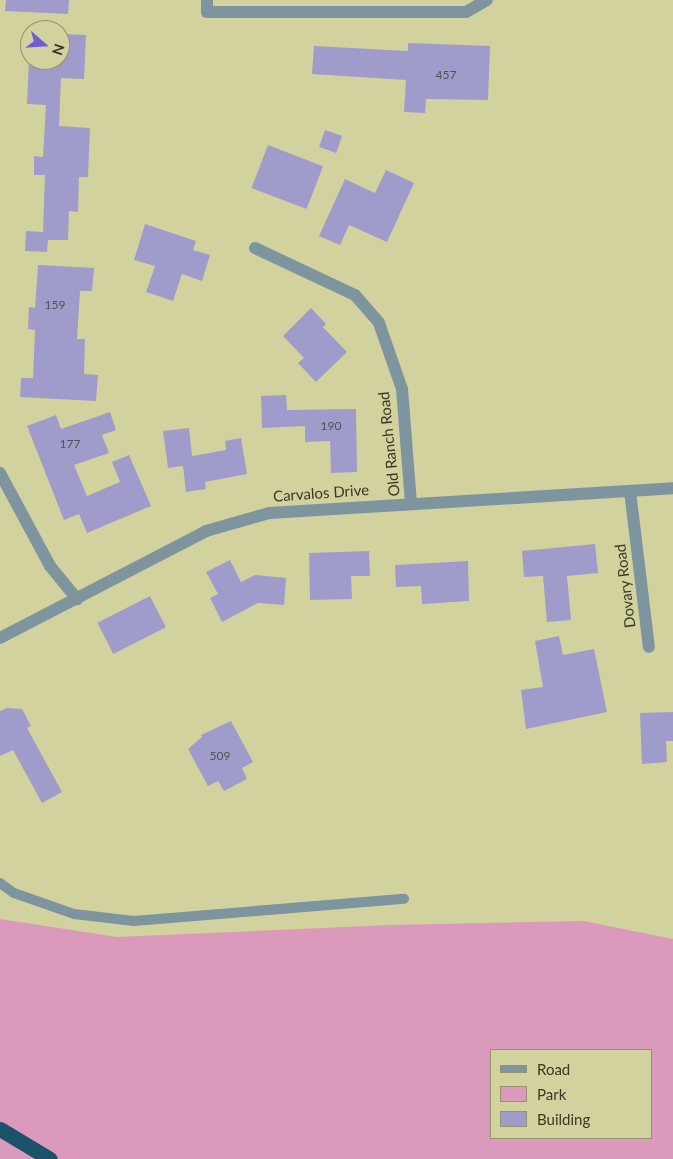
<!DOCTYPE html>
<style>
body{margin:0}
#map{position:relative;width:673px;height:1159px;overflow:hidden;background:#d2d29e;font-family:Lato,sans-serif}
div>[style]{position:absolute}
.green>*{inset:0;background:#db99bb}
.building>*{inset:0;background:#9f9ccb;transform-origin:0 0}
.lane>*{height:10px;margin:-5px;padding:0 5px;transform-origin:5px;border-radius:5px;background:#7e95a0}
.street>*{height:12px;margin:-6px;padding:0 6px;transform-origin:6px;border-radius:6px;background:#7e95a0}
.highway>*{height:15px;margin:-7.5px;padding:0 7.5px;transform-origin:7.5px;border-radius:7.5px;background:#1a5369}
span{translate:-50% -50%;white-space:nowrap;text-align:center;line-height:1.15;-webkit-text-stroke:4px #d2d29e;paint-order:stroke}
.number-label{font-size:12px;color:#52524e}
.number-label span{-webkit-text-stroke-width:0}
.street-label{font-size:15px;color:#393924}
.legend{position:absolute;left:490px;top:1049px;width:162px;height:90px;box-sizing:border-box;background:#d2d29e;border:1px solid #95956d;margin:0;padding:6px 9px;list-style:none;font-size:15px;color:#393924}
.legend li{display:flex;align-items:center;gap:10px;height:25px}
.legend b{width:25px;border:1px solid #95956d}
.north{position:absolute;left:20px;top:20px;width:50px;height:50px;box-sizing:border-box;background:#d2d29e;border:1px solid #95956d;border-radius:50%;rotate:109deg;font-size:14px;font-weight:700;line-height:20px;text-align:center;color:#393924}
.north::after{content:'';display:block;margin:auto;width:18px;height:22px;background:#725cd6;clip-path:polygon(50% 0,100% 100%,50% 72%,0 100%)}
</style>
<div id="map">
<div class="green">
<i style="clip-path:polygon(evenodd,0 919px,117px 937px,390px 925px,584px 921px,673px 939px,673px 1159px,0 1159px,0 919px,492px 1050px,652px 1050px,652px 1138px,492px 1138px,492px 1050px)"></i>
</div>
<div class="building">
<i style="clip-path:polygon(6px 0,69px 0,68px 14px,5px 11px)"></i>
<i style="clip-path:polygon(60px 34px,86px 35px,84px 79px,61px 78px,59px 126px,90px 128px,88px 177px,79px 177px,78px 212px,69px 211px,68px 240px,48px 240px,47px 252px,25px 251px,26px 231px,43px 232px,45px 175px,34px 175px,34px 156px,43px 157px,46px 105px,27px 104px,29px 60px,60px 60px)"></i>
<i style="clip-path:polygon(408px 43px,490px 46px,488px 100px,426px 99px,425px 113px,404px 112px,406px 80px,312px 74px,314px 46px,408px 51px)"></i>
<i style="left:325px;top:130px;width:18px;height:18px;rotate:19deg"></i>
<i style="left:268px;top:145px;width:59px;height:46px;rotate:21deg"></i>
<i style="clip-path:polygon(386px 170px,414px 183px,387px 242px,349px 225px,340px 245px,319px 236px,345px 179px,375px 193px)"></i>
<i style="clip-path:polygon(145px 224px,196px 241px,193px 250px,210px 255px,202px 281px,182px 274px,173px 301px,146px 292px,155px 266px,134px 260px)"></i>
<i style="clip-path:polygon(38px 265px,94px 268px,92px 291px,80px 291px,77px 339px,85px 339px,84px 374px,98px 375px,96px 401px,20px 397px,21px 378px,33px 378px,35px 330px,28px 329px,29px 307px,35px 308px)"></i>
<i style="clip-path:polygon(311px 308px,326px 324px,323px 327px,347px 352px,316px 382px,298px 363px,304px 358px,283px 336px)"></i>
<i style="clip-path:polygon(286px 395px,287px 410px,356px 409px,357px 472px,331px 473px,330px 441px,305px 442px,305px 426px,262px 428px,261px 396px)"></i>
<i style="clip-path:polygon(110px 412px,116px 430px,102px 435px,109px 453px,74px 465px,87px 496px,120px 482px,112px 462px,129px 455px,151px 506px,87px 533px,79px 514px,64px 520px,27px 426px,56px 415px,61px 429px)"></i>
<i style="clip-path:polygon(189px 428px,192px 456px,226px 450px,225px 441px,241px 438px,247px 474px,205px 482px,206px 489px,186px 492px,183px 466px,168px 468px,163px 431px)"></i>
<i style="clip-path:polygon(595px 544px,598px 573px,567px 576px,571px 620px,547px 622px,543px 576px,524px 577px,522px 551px)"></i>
<i style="clip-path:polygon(369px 551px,370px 576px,351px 576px,352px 599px,310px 600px,309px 553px)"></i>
<i style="clip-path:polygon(230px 560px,241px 582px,255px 575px,286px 578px,284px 605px,258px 603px,222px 622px,210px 598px,218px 594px,206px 572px)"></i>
<i style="clip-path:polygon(468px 561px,469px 601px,422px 604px,421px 586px,396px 587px,395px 565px)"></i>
<i style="left:150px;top:596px;width:35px;height:59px;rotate:63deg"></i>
<i style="clip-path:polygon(559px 636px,563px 655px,594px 649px,607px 712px,526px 729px,521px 690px,543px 687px,535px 641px)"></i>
<i style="clip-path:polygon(7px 708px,22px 709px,31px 726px,27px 728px,62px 792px,42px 803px,13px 750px,0 756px,0 711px)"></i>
<i style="clip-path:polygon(673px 712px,673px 741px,666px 741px,667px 762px,642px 764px,640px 713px)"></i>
<i style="clip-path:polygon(231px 721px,253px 762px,242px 768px,247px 779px,224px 791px,218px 781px,208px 786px,188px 749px,202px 737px,201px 735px)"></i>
</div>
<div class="lane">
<i style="left:0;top:883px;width:17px;rotate:36deg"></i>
<i style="left:14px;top:893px;width:64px;rotate:19.3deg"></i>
<i style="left:74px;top:914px;width:60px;rotate:6.7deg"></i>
<i style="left:134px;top:921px;width:271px;rotate:-4.7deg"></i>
</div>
<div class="street">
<i style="left:207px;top:0;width:12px;rotate:90deg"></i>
<i style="left:207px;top:12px;width:259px"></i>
<i style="left:466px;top:12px;width:24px;rotate:-30deg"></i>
<i style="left:255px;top:248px;width:110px;rotate:25.2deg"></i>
<i style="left:355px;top:295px;width:37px;rotate:49deg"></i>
<i style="left:379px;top:323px;width:70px;rotate:70.8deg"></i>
<i style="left:402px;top:389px;width:114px;rotate:85.5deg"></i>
<i style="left:0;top:473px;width:106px;rotate:61.7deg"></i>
<i style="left:50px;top:566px;width:43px;rotate:50.7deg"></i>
<i style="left:630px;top:491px;width:157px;rotate:83.1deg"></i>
<i style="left:0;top:638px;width:232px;rotate:-27.4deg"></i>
<i style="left:206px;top:531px;width:66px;rotate:-15.9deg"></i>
<i style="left:269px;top:513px;width:405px;rotate:-3.5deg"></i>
</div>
<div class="highway">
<i style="left:0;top:1129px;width:58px;rotate:31deg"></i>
</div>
<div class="number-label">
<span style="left:446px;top:75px">457</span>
<span style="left:55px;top:305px">159</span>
<span style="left:331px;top:426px">190</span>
<span style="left:70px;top:444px">177</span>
<span style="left:220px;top:756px">509</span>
</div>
<div class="street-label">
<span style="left:389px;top:444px;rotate:-96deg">Old Ranch Road</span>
<span style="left:321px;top:493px;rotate:-4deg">Carvalos Drive</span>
<span style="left:625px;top:586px;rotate:-97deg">Dovary Road</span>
</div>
<ul class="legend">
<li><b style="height:6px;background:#7e95a0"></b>Road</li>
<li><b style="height:14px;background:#db99bb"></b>Park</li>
<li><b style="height:14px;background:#9f9ccb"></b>Building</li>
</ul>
<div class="north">N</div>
</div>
